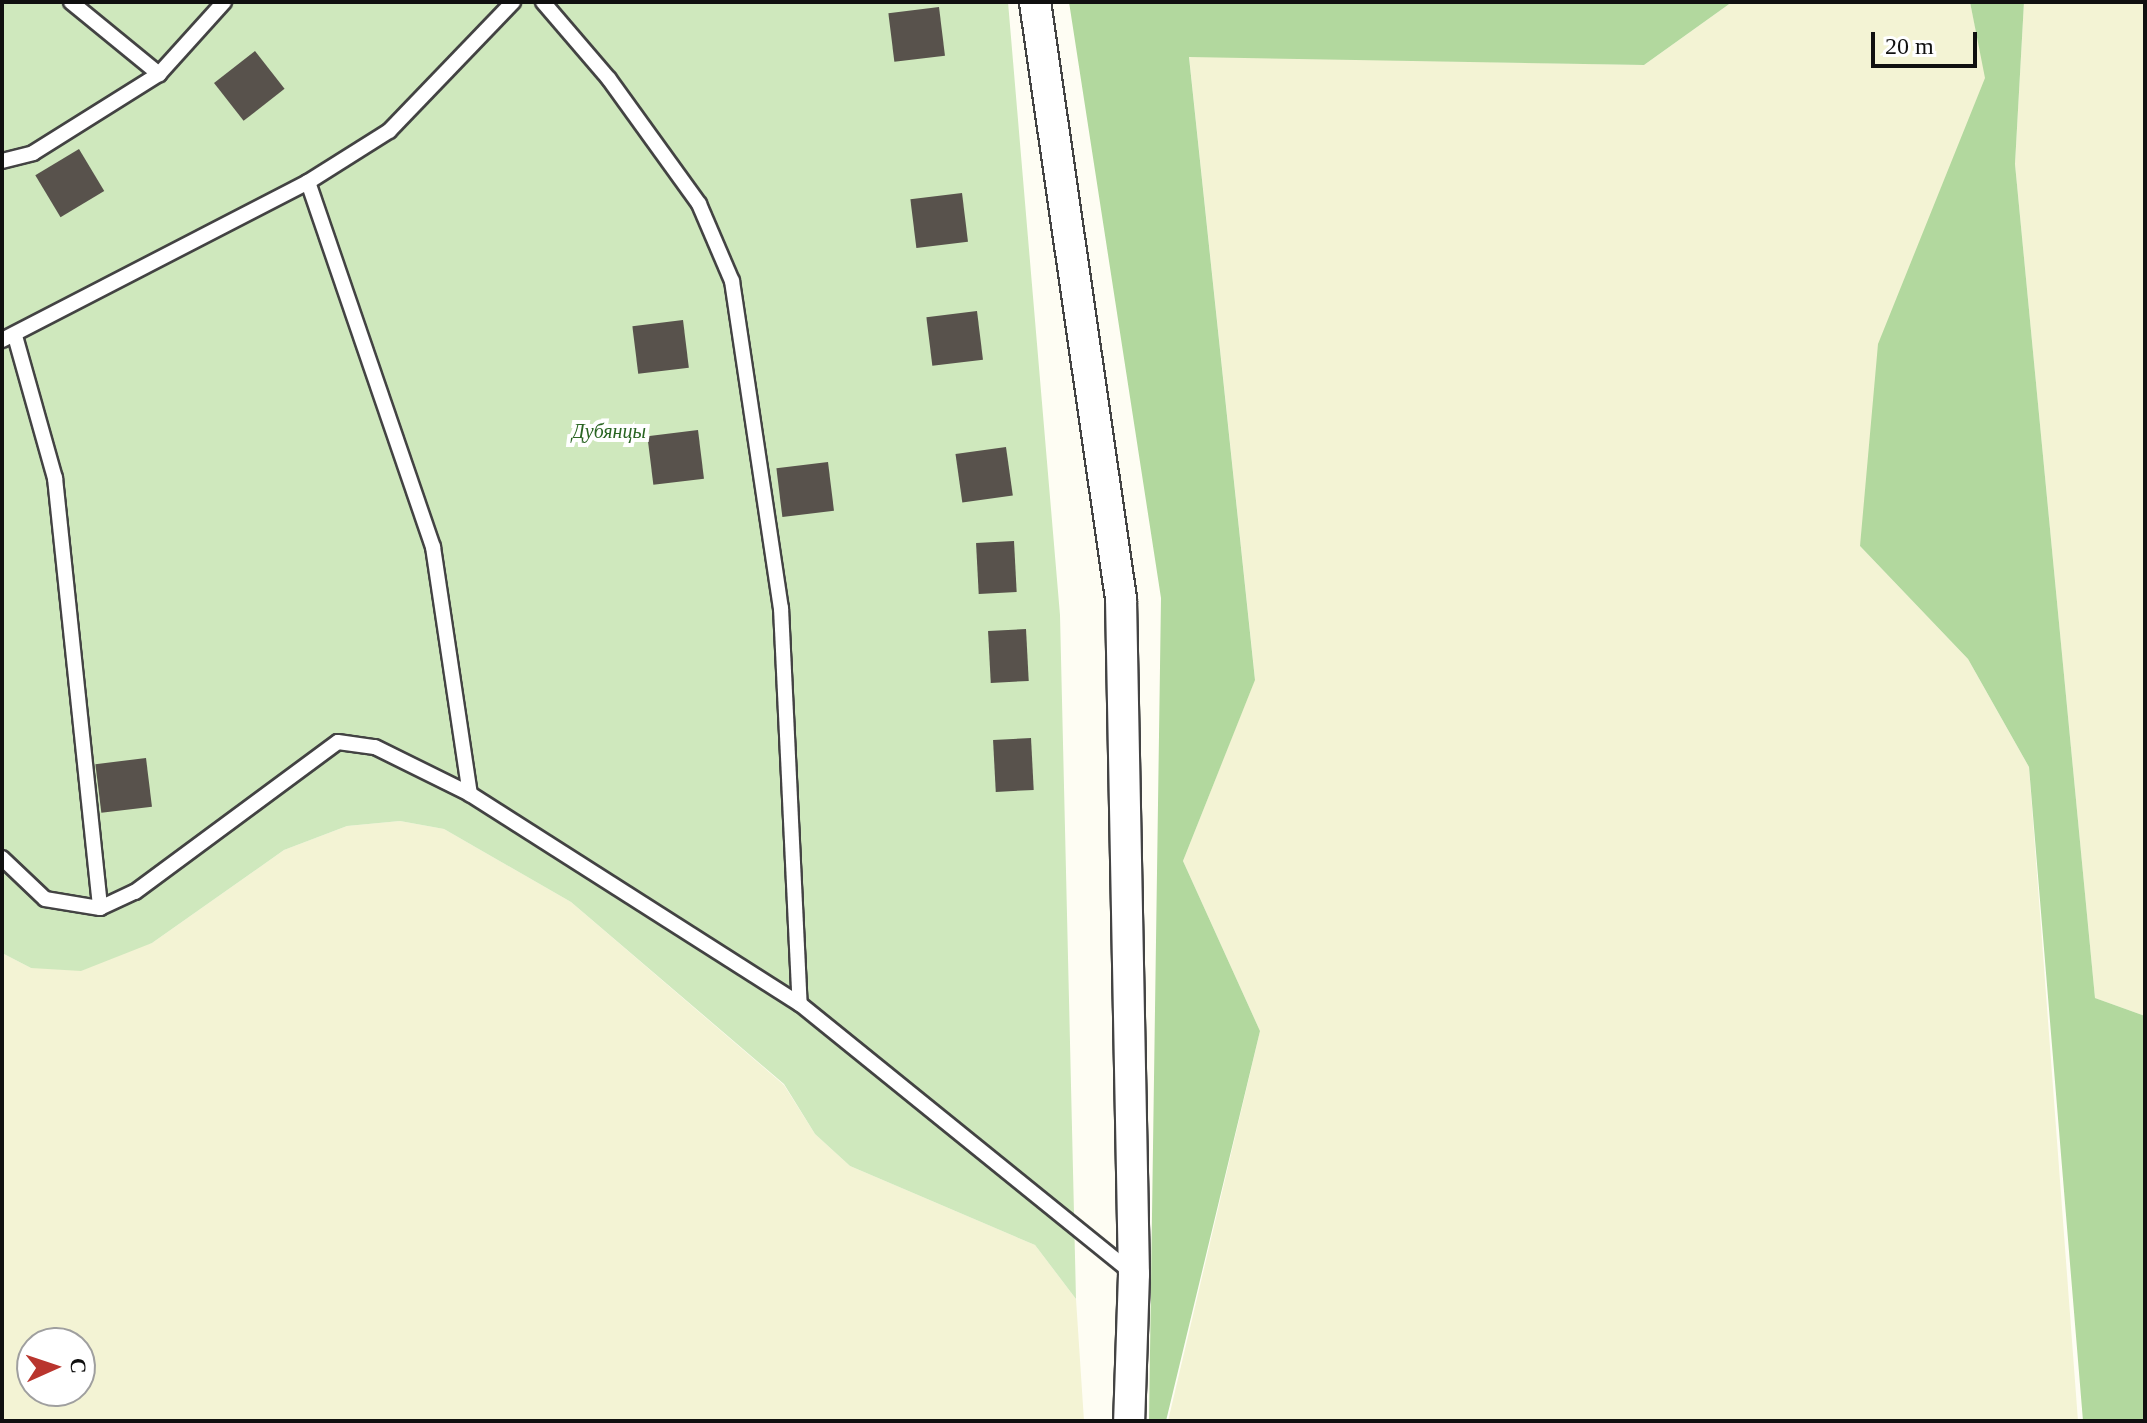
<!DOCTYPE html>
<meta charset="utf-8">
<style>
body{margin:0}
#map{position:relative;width:2147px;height:1423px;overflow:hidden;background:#fefdf3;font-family:"Times New Roman",serif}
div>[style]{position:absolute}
.farmland>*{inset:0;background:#f3f3d4}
.green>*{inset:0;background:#cfe8bd}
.forest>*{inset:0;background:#b2d89e}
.building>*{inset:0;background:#58524c;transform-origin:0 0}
.roads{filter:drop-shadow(2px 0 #434343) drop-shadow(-2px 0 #434343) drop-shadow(0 2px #434343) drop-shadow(0 -2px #434343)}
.lane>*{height:14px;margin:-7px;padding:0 7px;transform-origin:7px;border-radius:7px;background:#fff}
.street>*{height:30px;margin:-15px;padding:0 15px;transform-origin:15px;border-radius:15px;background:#fff}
span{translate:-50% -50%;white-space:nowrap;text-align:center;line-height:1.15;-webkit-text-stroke:8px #fff;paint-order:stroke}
.park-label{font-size:20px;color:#2a6523;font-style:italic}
.frame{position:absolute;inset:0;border:4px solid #101010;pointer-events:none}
.north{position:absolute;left:16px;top:1327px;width:80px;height:80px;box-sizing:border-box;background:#fff;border:2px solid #9f9f9f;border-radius:50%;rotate:87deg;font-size:22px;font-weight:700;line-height:32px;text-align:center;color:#101010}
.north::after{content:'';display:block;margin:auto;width:28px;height:36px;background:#b9352e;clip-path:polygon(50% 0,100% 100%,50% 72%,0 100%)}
.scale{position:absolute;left:1871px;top:32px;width:106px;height:36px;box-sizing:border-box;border:4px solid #101010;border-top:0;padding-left:10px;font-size:24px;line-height:28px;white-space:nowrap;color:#101010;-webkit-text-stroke:6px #fff;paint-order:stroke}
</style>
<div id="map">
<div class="farmland">
<i style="clip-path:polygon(1732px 2px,1970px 2px,1986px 78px,1860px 546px,1968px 659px,2029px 767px,2078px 1421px,1168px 1421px,1260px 1031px,1183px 861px,1255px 679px,1189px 56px,1644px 65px)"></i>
<i style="clip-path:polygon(2024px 2px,2145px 2px,2145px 1016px,2095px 998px,2015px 164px)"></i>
<i style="clip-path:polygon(evenodd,400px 821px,444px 829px,571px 902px,784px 1085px,815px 1134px,850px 1166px,1035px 1245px,1076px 1299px,1084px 1421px,2px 1421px,2px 953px,31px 968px,152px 943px,284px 850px,347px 826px,400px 821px,32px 1343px,80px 1343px,80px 1391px,32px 1391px,32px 1343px)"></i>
</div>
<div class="green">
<i style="clip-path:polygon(2px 2px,1008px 2px,1060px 615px,1076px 1299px,1035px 1245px,850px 1166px,815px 1134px,784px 1084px,571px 902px,444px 829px,400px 821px,347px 826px,284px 850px,152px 943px,81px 971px,31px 968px,2px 953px)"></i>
</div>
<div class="forest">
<i style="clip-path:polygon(1069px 2px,1732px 2px,1644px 65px,1189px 57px,1255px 680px,1183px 861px,1260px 1031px,1166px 1421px,1149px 1421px,1161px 598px)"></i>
<i style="clip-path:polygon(1970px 2px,2024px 2px,2015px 164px,2095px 998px,2145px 1016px,2145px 1421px,2083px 1421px,2029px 767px,1968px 659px,1860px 546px,1878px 344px,1985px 78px)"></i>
</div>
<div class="building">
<i style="left:939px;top:7px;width:49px;height:51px;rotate:83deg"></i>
<i style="left:255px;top:51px;width:48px;height:52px;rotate:52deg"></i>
<i style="left:79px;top:149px;width:49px;height:51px;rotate:59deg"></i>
<i style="left:962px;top:193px;width:49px;height:52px;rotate:83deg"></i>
<i style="left:977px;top:311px;width:49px;height:51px;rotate:83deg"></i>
<i style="left:683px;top:320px;width:48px;height:51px;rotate:83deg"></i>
<i style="left:698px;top:430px;width:49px;height:51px;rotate:83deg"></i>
<i style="left:1006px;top:447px;width:49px;height:51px;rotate:82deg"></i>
<i style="left:828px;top:462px;width:49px;height:52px;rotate:83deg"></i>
<i style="left:1014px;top:541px;width:51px;height:38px;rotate:87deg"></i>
<i style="left:1026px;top:629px;width:52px;height:38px;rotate:87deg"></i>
<i style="left:1031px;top:738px;width:52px;height:38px;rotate:87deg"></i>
<i style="left:146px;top:758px;width:49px;height:51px;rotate:83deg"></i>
</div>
<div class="roads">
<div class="lane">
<i style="left:71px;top:2px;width:114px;rotate:39.3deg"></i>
<i style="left:543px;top:2px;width:101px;rotate:49.4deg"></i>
<i style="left:609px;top:79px;width:154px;rotate:54.2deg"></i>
<i style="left:699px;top:204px;width:84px;rotate:66.8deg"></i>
<i style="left:732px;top:281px;width:331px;rotate:81.5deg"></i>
<i style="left:781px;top:608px;width:396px;rotate:87.3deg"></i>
<i style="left:2px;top:161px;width:32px;rotate:-14deg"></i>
<i style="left:33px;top:153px;width:149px;rotate:-32.1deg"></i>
<i style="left:159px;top:74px;width:97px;rotate:-47.9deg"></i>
<i style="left:308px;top:182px;width:386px;rotate:71.1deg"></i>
<i style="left:433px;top:547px;width:250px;rotate:81.5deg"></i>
<i style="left:15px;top:336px;width:148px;rotate:74.3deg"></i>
<i style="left:55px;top:478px;width:432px;rotate:84deg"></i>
<i style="left:2px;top:340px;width:344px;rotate:-27.3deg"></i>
<i style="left:308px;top:182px;width:96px;rotate:-32.2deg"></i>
<i style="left:389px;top:131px;width:179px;rotate:-46.1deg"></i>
<i style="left:2px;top:858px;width:59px;rotate:43.6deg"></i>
<i style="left:45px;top:899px;width:56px;rotate:9.3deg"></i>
<i style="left:100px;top:908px;width:38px;rotate:-25deg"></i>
<i style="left:135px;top:892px;width:252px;rotate:-36.5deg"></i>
<i style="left:338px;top:742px;width:37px;rotate:8deg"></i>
<i style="left:375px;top:747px;width:106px;rotate:26.3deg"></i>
<i style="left:470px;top:794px;width:391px;rotate:32.5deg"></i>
<i style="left:800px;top:1004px;width:429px;rotate:39deg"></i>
</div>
<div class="street">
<i style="left:1035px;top:2px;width:603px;rotate:81.8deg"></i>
<i style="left:1121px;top:599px;width:675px;rotate:88.9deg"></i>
<i style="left:1134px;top:1274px;width:147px;rotate:91.9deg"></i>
</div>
</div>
<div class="park-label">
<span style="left:609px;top:431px">Дубянцы</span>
</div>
<div class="frame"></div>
<div class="north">С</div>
<div class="scale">20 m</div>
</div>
